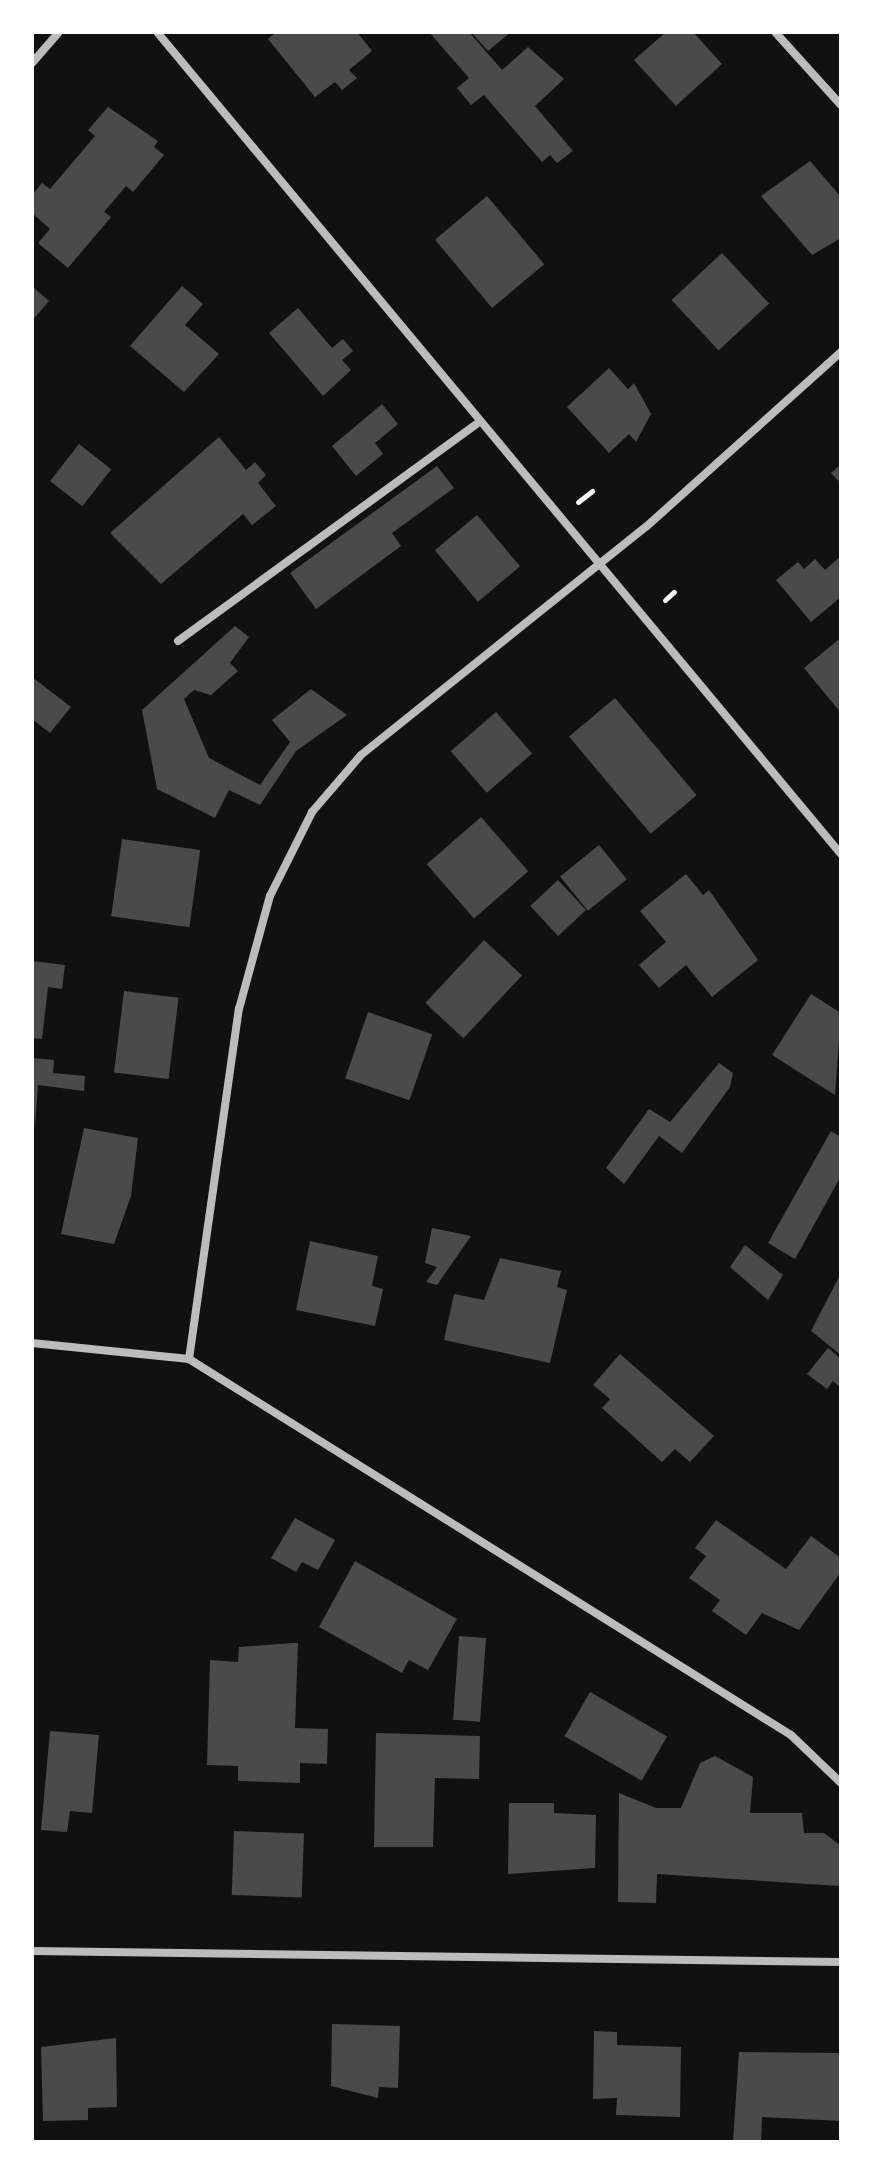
<!DOCTYPE html>
<style>
body{margin:0}
#map{position:relative;width:873px;height:2174px;overflow:hidden;background:#111;font-family:Poppins,sans-serif}
div>[style]{position:absolute}
.building>*{inset:0;background:#4a4a4a;transform-origin:0 0}
.path>*{height:5px;margin:-2.5px;padding:0 2.5px;transform-origin:2.5px;border-radius:2.5px;background:#f5f5f5}
.minor>*{height:8px;margin:-4px;padding:0 4px;transform-origin:4px;border-radius:4px;background:#bcbcbc}
span{translate:-50% -50%;white-space:nowrap;text-align:center;line-height:1.15;-webkit-text-stroke:8px #fff;paint-order:stroke}
.frame{position:absolute;inset:0;border:34px solid #fff;pointer-events:none}
</style>
<div id="map">
<div class="building">
<i style="clip-path:polygon(276px 32px,357px 32px,372px 51px,349px 70px,357px 78px,342px 90px,335px 82px,315px 97px,268px 39px)"></i>
<i style="clip-path:polygon(429px 32px,469px 32px,502px 70px,528px 47px,564px 79px,535px 106px,573px 151px,557px 163px,550px 155px,542px 162px,484px 95px,471px 105px,457px 88px,469px 78px)"></i>
<i style="clip-path:polygon(471px 32px,511px 32px,488px 51px)"></i>
<i style="clip-path:polygon(666px 32px,693px 32px,722px 64px,676px 106px,634px 60px)"></i>
<i style="clip-path:polygon(108px 107px,158px 141px,154px 147px,164px 155px,133px 192px,126px 186px,104px 212px,111px 217px,68px 268px,38px 243px,50px 229px,32px 213px,32px 195px,42px 183px,50px 189px,95px 136px,88px 130px)"></i>
<i style="clip-path:polygon(810px 161px,841px 197px,841px 238px,812px 255px,761px 196px)"></i>
<i style="left:487px;top:196px;width:89px;height:68px;rotate:50deg"></i>
<i style="left:722px;top:253px;width:69px;height:69px;rotate:47deg"></i>
<i style="clip-path:polygon(32px 286px,49px 301px,32px 321px)"></i>
<i style="clip-path:polygon(182px 286px,203px 304px,185px 325px,219px 354px,184px 392px,130px 346px)"></i>
<i style="clip-path:polygon(298px 308px,332px 348px,343px 339px,353px 351px,342px 360px,351px 370px,323px 396px,269px 333px)"></i>
<i style="clip-path:polygon(609px 368px,628px 389px,634px 383px,651px 414px,636px 442px,629px 434px,609px 453px,567px 407px)"></i>
<i style="clip-path:polygon(382px 404px,398px 424px,375px 443px,383px 454px,356px 476px,332px 446px)"></i>
<i style="clip-path:polygon(219px 437px,246px 470px,255px 462px,266px 475px,258px 483px,276px 506px,252px 525px,243px 514px,161px 584px,110px 533px)"></i>
<i style="left:79px;top:444px;width:41px;height:47px;rotate:38deg"></i>
<i style="clip-path:polygon(841px 464px,841px 484px,831px 473px)"></i>
<i style="clip-path:polygon(437px 466px,454px 488px,392px 533px,401px 546px,316px 609px,290px 573px)"></i>
<i style="left:477px;top:515px;width:67px;height:55px;rotate:50deg"></i>
<i style="clip-path:polygon(841px 556px,841px 597px,811px 622px,776px 580px,798px 562px,804px 569px,815px 559px,825px 570px)"></i>
<i style="clip-path:polygon(235px 626px,249px 637px,230px 663px,238px 671px,211px 695px,194px 690px,184px 699px,209px 758px,260px 785px,290px 742px,272px 720px,311px 689px,347px 715px,296px 751px,260px 805px,229px 790px,215px 818px,157px 789px,142px 710px)"></i>
<i style="clip-path:polygon(838px 640px,841px 643px,841px 713px,804px 668px)"></i>
<i style="clip-path:polygon(32px 677px,71px 707px,50px 733px,32px 719px)"></i>
<i style="left:615px;top:698px;width:127px;height:60px;rotate:50deg"></i>
<i style="left:496px;top:712px;width:55px;height:60px;rotate:49deg"></i>
<i style="left:481px;top:817px;width:72px;height:72px;rotate:49deg"></i>
<i style="left:122px;top:839px;width:79px;height:78px;rotate:8deg"></i>
<i style="left:599px;top:845px;width:44px;height:50px;rotate:51deg"></i>
<i style="clip-path:polygon(686px 874px,703px 895px,709px 890px,758px 960px,712px 997px,686px 965px,659px 988px,639px 965px,666px 942px,640px 911px)"></i>
<i style="left:558px;top:880px;width:41px;height:38px;rotate:47deg"></i>
<i style="left:484px;top:940px;width:52px;height:86px;rotate:43deg"></i>
<i style="clip-path:polygon(32px 961px,65px 965px,62px 989px,48px 987px,42px 1039px,32px 1038px)"></i>
<i style="left:124px;top:991px;width:55px;height:82px;rotate:7deg"></i>
<i style="clip-path:polygon(811px 994px,841px 1013px,835px 1095px,772px 1055px)"></i>
<i style="left:368px;top:1012px;width:68px;height:70px;rotate:19deg"></i>
<i style="clip-path:polygon(32px 1058px,54px 1060px,53px 1073px,85px 1076px,84px 1091px,38px 1085px,35px 1128px)"></i>
<i style="clip-path:polygon(719px 1063px,733px 1073px,730px 1087px,682px 1153px,659px 1136px,624px 1184px,606px 1168px,649px 1109px,670px 1122px)"></i>
<i style="clip-path:polygon(84px 1128px,138px 1138px,131px 1196px,114px 1244px,61px 1234px)"></i>
<i style="clip-path:polygon(831px 1131px,841px 1137px,841px 1176px,795px 1259px,768px 1243px)"></i>
<i style="clip-path:polygon(432px 1228px,471px 1236px,437px 1285px,426px 1282px,437px 1267px,425px 1263px)"></i>
<i style="clip-path:polygon(310px 1241px,378px 1256px,372px 1286px,383px 1289px,375px 1326px,296px 1310px)"></i>
<i style="clip-path:polygon(745px 1245px,783px 1275px,768px 1300px,730px 1267px)"></i>
<i style="clip-path:polygon(500px 1258px,561px 1271px,557px 1287px,567px 1290px,550px 1363px,444px 1340px,454px 1294px,484px 1300px)"></i>
<i style="clip-path:polygon(841px 1273px,841px 1355px,811px 1331px)"></i>
<i style="clip-path:polygon(828px 1348px,841px 1359px,841px 1388px,833px 1381px,827px 1389px,807px 1374px)"></i>
<i style="clip-path:polygon(620px 1354px,714px 1436px,690px 1462px,675px 1449px,662px 1462px,602px 1408px,610px 1399px,593px 1385px)"></i>
<i style="clip-path:polygon(295px 1518px,335px 1540px,318px 1570px,302px 1562px,296px 1572px,271px 1558px)"></i>
<i style="clip-path:polygon(716px 1520px,786px 1569px,811px 1536px,841px 1558px,841px 1572px,799px 1630px,762px 1613px,746px 1635px,712px 1611px,720px 1600px,689px 1578px,706px 1556px,695px 1548px)"></i>
<i style="clip-path:polygon(355px 1561px,457px 1619px,428px 1670px,409px 1660px,402px 1673px,319px 1627px)"></i>
<i style="left:459px;top:1636px;width:27px;height:84px;rotate:4deg"></i>
<i style="clip-path:polygon(293px 1643px,298px 1643px,295px 1728px,328px 1729px,327px 1764px,300px 1763px,300px 1783px,238px 1781px,238px 1766px,207px 1765px,210px 1660px,238px 1662px,239px 1647px)"></i>
<i style="left:590px;top:1692px;width:89px;height:51px;rotate:30deg"></i>
<i style="clip-path:polygon(50px 1731px,99px 1735px,92px 1813px,70px 1811px,67px 1832px,41px 1830px)"></i>
<i style="clip-path:polygon(376px 1733px,480px 1736px,479px 1779px,435px 1778px,433px 1847px,374px 1847px)"></i>
<i style="clip-path:polygon(715px 1756px,753px 1777px,750px 1813px,802px 1813px,804px 1833px,824px 1833px,841px 1846px,840px 1886px,657px 1874px,656px 1903px,618px 1902px,619px 1793px,656px 1808px,681px 1808px,700px 1763px)"></i>
<i style="clip-path:polygon(509px 1803px,554px 1803px,554px 1813px,596px 1815px,595px 1868px,508px 1874px)"></i>
<i style="left:234px;top:1831px;width:70px;height:64px;rotate:2deg"></i>
<i style="clip-path:polygon(332px 2024px,400px 2026px,398px 2088px,379px 2087px,378px 2098px,331px 2086px)"></i>
<i style="clip-path:polygon(594px 2031px,617px 2032px,617px 2045px,681px 2047px,680px 2117px,616px 2115px,617px 2098px,593px 2099px)"></i>
<i style="clip-path:polygon(116px 2038px,117px 2107px,88px 2108px,88px 2120px,43px 2121px,41px 2047px)"></i>
<i style="clip-path:polygon(739px 2052px,841px 2053px,841px 2121px,762px 2117px,761px 2142px,733px 2142px)"></i>
</div>
<div class="path">
<i style="left:578px;top:502px;width:18px;rotate:-38deg"></i>
<i style="left:665px;top:600px;width:12px;rotate:-42deg"></i>
</div>
<div class="minor">
<i style="left:157px;top:32px;width:1069px;rotate:50.24deg"></i>
<i style="left:775px;top:32px;width:98px;rotate:47.9deg"></i>
<i style="left:32px;top:63px;width:41px;rotate:-48.9deg"></i>
<i style="left:178px;top:641px;width:369px;rotate:-36deg"></i>
<i style="left:32px;top:1343px;width:158px;rotate:5.8deg"></i>
<i style="left:189px;top:1359px;width:710px;rotate:31.99deg"></i>
<i style="left:791px;top:1735px;width:69px;rotate:43.8deg"></i>
<i style="left:189px;top:1359px;width:354px;rotate:-81.9deg"></i>
<i style="left:239px;top:1009px;width:117px;rotate:-74.7deg"></i>
<i style="left:270px;top:896px;width:94px;rotate:-63.4deg"></i>
<i style="left:312px;top:812px;width:75px;rotate:-49.3deg"></i>
<i style="left:361px;top:755px;width:366px;rotate:-38.7deg"></i>
<i style="left:647px;top:526px;width:261px;rotate:-41.9deg"></i>
<i style="left:32px;top:1951px;width:809px;rotate:0.78deg"></i>
</div>
<div class="frame"></div>
</div>
